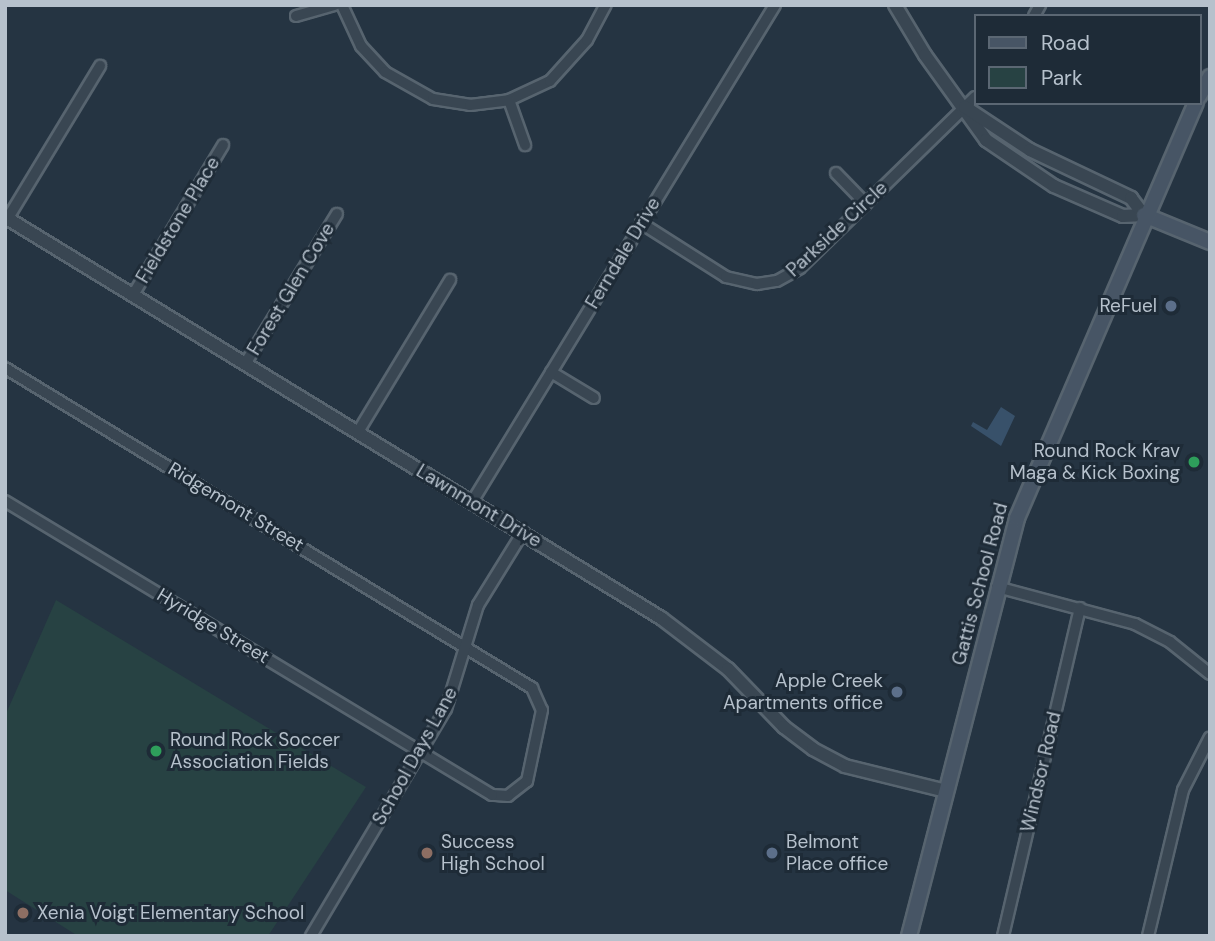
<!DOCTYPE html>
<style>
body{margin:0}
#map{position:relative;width:1215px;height:941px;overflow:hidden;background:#253442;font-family:"DM Sans",sans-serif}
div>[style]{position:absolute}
.green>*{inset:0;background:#274243}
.water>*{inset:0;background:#38516a}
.roads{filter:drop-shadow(2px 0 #57646f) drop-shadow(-2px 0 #57646f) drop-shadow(0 2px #57646f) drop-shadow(0 -2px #57646f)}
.minor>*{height:10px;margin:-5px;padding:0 5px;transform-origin:5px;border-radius:5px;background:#394652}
.tertiary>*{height:12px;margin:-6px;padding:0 6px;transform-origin:6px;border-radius:6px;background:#394652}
.secondary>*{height:14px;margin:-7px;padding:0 7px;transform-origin:7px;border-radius:7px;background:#475565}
.dots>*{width:19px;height:19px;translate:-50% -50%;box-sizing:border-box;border:4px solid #1e2b37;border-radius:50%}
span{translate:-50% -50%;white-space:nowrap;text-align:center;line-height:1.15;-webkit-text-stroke:6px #1e2b37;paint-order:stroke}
.street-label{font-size:19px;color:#b6c1cc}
.poi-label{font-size:19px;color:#b6c1cc}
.right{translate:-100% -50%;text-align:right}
.left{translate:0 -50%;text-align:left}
.frame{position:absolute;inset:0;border:7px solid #b6c1cc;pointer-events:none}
.legend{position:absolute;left:974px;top:14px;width:228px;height:91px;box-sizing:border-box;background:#1e2b37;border:2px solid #5b6773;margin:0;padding:9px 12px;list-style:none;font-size:21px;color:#b6c1cc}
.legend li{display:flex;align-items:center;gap:14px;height:35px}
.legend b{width:35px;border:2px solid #5b6773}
</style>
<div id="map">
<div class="green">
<i style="clip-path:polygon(56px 600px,366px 787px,268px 936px,78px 936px,5px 890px,5px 716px)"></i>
</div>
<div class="water">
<i style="clip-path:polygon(1001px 407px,1015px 416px,1001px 446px,971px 426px,973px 422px,987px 430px)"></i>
</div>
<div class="roads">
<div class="minor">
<i style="left:342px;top:5px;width:45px;rotate:65.1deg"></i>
<i style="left:361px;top:46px;width:35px;rotate:47deg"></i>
<i style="left:385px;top:72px;width:55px;rotate:29.4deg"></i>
<i style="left:433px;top:99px;width:37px;rotate:9deg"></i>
<i style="left:470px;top:105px;width:39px;rotate:-7deg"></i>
<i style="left:509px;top:100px;width:45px;rotate:-24.9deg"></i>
<i style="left:550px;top:81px;width:55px;rotate:-47.9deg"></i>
<i style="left:587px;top:40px;width:40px;rotate:-62deg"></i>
<i style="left:296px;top:16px;width:40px;rotate:-16deg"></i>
<i style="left:1034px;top:16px;width:13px;rotate:-61deg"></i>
<i style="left:509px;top:100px;width:48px;rotate:70.4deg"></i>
<i style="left:836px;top:173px;width:43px;rotate:45.9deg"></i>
<i style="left:8px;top:218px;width:178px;rotate:-58.8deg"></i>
<i style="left:641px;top:223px;width:101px;rotate:32.4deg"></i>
<i style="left:726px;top:277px;width:32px;rotate:13deg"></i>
<i style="left:757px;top:284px;width:20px;rotate:-9deg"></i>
<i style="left:777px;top:281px;width:26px;rotate:-29deg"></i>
<i style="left:800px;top:268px;width:245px;rotate:-44.3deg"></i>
<i style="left:133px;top:295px;width:175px;rotate:-59deg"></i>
<i style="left:245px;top:364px;width:176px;rotate:-58.5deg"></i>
<i style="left:5px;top:368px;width:617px;rotate:31.27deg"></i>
<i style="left:532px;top:688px;width:24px;rotate:66deg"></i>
<i style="left:542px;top:710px;width:73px;rotate:101.9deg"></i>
<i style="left:527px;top:781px;width:24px;rotate:142deg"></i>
<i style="left:508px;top:796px;width:16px;rotate:-176deg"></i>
<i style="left:492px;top:795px;width:569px;rotate:-148.88deg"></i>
<i style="left:551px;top:372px;width:50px;rotate:31.2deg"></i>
<i style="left:358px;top:432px;width:178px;rotate:-58.8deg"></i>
<i style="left:472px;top:502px;width:582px;rotate:-58.63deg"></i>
<i style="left:997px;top:587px;width:143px;rotate:15deg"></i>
<i style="left:1135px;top:624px;width:39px;rotate:27deg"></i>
<i style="left:1170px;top:642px;width:51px;rotate:38.7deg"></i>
<i style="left:311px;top:936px;width:264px;rotate:-59.3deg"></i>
<i style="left:446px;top:709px;width:109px;rotate:-72.9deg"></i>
<i style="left:478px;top:605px;width:86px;rotate:-58.3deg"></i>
<i style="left:1003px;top:936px;width:337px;rotate:-76.8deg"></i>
<i style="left:1148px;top:936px;width:150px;rotate:-76.5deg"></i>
<i style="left:1183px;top:790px;width:59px;rotate:-63deg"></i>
</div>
<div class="tertiary">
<i style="left:895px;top:5px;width:58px;rotate:59deg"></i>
<i style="left:925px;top:55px;width:105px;rotate:54.3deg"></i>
<i style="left:986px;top:140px;width:82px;rotate:34.1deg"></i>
<i style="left:1054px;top:186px;width:75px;rotate:23.5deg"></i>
<i style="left:1123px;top:216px;width:21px;rotate:-3deg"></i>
<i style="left:965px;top:107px;width:78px;rotate:33.5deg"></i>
<i style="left:1030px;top:150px;width:112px;rotate:25.4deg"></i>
<i style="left:1131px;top:198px;width:21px;rotate:53deg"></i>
<i style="left:5px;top:217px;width:769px;rotate:31.44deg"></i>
<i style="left:661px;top:618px;width:84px;rotate:37.3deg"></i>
<i style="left:728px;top:669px;width:81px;rotate:46deg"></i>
<i style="left:784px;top:727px;width:36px;rotate:37deg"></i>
<i style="left:813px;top:749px;width:36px;rotate:28deg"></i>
<i style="left:845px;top:766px;width:104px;rotate:13.9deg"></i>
</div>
<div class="secondary">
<i style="left:1199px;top:96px;width:22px;rotate:-60deg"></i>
<i style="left:1144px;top:215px;width:71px;rotate:22.2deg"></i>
<i style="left:909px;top:936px;width:432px;rotate:-75.5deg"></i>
<i style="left:1017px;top:518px;width:452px;rotate:-66.7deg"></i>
</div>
</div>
<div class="dots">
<i style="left:1171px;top:306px;background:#5c6f8a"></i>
<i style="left:1194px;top:462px;background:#2e9e5b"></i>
<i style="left:897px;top:692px;background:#5c6f8a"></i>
<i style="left:156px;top:751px;background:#2e9e5b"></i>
<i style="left:427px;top:853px;background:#8d6e63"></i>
<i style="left:772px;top:853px;background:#5c6f8a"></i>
<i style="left:23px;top:913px;background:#8d6e63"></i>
</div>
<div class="street-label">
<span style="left:178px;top:220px;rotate:-59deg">Fieldstone Place</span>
<span style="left:837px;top:229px;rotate:-43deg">Parkside Circle</span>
<span style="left:623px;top:253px;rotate:-59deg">Ferndale Drive</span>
<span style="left:291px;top:289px;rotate:-59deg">Forest Glen Cove</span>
<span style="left:479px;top:506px;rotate:31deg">Lawnmont Drive</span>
<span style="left:236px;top:507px;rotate:31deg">Ridgemont Street</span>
<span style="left:980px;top:584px;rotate:-75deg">Gattis School Road</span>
<span style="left:213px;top:626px;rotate:31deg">Hyridge Street</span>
<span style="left:415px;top:756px;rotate:-61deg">School Days Lane</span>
<span style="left:1041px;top:772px;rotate:-77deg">Windsor Road</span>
</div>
<div class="poi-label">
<span class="right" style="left:1157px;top:306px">ReFuel</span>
<span class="right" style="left:1180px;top:462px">Round Rock Krav<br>Maga &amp; Kick Boxing</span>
<span class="right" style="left:883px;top:692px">Apple Creek<br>Apartments office</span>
<span class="left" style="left:170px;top:751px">Round Rock Soccer<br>Association Fields</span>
<span class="left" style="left:441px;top:853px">Success<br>High School</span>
<span class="left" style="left:786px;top:853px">Belmont<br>Place office</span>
<span class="left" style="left:37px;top:913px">Xenia Voigt Elementary School</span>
</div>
<div class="frame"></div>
<ul class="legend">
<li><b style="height:9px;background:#475565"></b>Road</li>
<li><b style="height:19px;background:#274243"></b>Park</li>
</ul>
</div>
